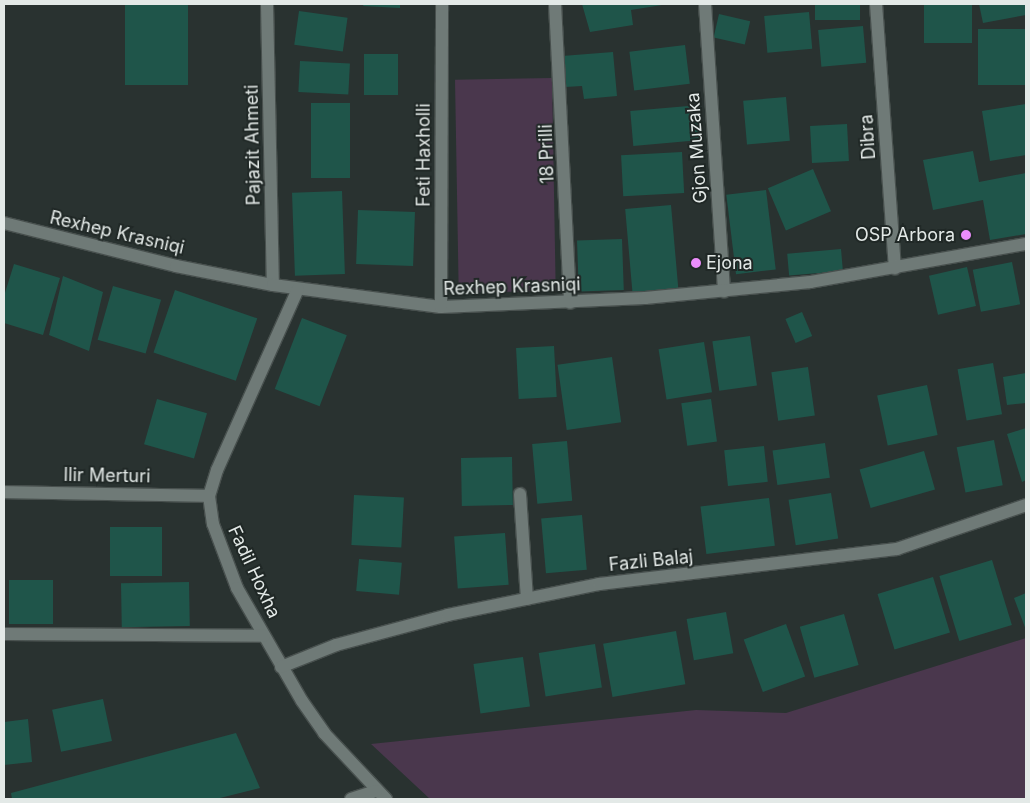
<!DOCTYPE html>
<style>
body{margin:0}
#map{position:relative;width:1030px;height:803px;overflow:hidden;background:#293230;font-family:Inter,sans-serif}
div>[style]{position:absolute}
.green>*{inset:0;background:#4a374d;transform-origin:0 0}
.building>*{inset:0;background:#1f554a;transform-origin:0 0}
.roads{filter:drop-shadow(1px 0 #48504e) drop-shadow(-1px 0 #48504e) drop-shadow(0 1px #48504e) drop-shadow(0 -1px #48504e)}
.service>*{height:12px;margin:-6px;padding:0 6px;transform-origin:6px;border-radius:6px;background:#6f7a77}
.minor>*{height:12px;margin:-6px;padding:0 6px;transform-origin:6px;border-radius:6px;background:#6f7a77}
.dots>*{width:14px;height:14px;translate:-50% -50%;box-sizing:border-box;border:2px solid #202826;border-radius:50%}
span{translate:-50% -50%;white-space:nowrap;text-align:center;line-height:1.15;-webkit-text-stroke:4px #202826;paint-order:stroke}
.street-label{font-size:18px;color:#e3e9e7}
.poi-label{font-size:18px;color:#e3e9e7}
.right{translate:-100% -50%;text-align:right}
.left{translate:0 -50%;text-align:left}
.frame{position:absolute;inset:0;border:5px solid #e3e9e7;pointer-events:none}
</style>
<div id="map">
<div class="green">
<i style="left:552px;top:78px;width:213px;height:97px;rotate:89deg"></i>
<i style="clip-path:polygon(1026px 638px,1026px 799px,430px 799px,371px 744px,696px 710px,786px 713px)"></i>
</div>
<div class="building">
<i style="left:125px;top:4px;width:63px;height:81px"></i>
<i style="clip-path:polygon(364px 4px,400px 4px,400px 8px,363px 6px)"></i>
<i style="clip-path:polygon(582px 4px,662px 4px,662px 5px,631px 10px,633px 25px,590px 32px)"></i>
<i style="left:815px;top:4px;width:45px;height:16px"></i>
<i style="left:924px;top:4px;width:48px;height:39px"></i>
<i style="clip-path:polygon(979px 4px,1026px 4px,1026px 15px,983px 23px)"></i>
<i style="left:299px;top:11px;width:49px;height:34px;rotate:8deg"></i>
<i style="left:809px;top:12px;width:37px;height:45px;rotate:85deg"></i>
<i style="left:719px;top:14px;width:32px;height:24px;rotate:13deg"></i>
<i style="left:863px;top:26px;width:37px;height:45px;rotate:85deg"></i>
<i style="left:1026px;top:29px;width:56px;height:48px;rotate:90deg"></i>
<i style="left:685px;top:45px;width:39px;height:56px;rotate:83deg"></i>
<i style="clip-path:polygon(613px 52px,617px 96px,584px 99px,582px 86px,565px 87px,562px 56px)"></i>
<i style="left:364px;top:54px;width:34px;height:41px"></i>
<i style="left:300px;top:61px;width:50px;height:31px;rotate:3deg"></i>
<i style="left:786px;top:97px;width:44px;height:43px;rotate:85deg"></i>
<i style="left:311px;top:103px;width:39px;height:75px"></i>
<i style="clip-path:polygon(1026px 104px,1026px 155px,990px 161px,982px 111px)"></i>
<i style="left:700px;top:105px;width:35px;height:70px;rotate:85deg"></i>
<i style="left:847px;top:124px;width:37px;height:37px;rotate:87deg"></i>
<i style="clip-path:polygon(973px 151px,979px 182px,1026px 173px,1026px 234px,990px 240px,983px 200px,933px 210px,923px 160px)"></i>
<i style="left:682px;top:152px;width:41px;height:61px;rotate:87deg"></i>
<i style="left:813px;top:169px;width:46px;height:49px;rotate:67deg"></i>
<i style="left:766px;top:190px;width:80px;height:40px;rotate:83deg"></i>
<i style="left:342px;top:191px;width:83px;height:50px;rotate:88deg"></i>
<i style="left:671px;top:205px;width:84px;height:46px;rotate:85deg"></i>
<i style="left:358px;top:210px;width:57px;height:54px;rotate:2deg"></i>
<i style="left:622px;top:239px;width:51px;height:45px;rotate:88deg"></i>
<i style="left:841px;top:249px;width:22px;height:54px;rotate:85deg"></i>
<i style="left:1012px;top:262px;width:43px;height:40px;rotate:79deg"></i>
<i style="clip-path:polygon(14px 264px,60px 278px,43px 335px,4px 323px,4px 296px)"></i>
<i style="left:967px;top:267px;width:40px;height:39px;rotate:77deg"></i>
<i style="clip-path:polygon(63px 276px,103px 292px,89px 351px,49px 335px)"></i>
<i style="left:113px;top:286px;width:50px;height:56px;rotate:16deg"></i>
<i style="left:175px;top:290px;width:87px;height:66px;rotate:19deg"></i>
<i style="left:802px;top:312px;width:26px;height:18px;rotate:67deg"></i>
<i style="left:302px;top:318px;width:48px;height:76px;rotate:21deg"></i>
<i style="left:750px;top:336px;width:50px;height:38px;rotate:82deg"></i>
<i style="left:704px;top:342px;width:51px;height:46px;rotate:81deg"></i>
<i style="left:554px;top:346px;width:51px;height:38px;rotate:87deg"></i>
<i style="left:612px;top:357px;width:66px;height:55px;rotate:82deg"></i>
<i style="left:993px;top:363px;width:52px;height:36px;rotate:80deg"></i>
<i style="left:808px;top:367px;width:49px;height:37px;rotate:82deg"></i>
<i style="clip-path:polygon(1026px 373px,1026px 403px,1007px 405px,1003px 377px)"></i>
<i style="left:927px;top:385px;width:51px;height:51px;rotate:78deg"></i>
<i style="left:157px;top:399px;width:52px;height:47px;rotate:16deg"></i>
<i style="left:711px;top:399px;width:43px;height:30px;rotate:82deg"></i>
<i style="clip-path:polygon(1026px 428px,1026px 480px,1022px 482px,1007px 434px)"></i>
<i style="left:994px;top:440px;width:46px;height:38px;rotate:79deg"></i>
<i style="left:567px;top:441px;width:60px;height:35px;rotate:85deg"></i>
<i style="left:825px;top:443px;width:35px;height:53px;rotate:82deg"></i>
<i style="left:764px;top:446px;width:36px;height:40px;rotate:84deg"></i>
<i style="left:924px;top:451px;width:40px;height:67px;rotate:74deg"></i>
<i style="left:512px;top:457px;width:48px;height:51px;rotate:89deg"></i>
<i style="left:831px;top:493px;width:46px;height:43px;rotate:81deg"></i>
<i style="left:354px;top:495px;width:50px;height:50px;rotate:3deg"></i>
<i style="left:769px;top:498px;width:48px;height:69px;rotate:83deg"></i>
<i style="left:582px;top:515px;width:55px;height:41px;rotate:85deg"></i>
<i style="left:110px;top:527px;width:52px;height:49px"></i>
<i style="left:505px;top:533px;width:52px;height:51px;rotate:86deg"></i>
<i style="left:359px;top:559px;width:43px;height:32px;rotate:5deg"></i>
<i style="left:992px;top:560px;width:68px;height:55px;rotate:73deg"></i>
<i style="left:933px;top:577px;width:58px;height:58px;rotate:73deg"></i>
<i style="left:9px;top:580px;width:44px;height:44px"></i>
<i style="left:189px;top:582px;width:44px;height:68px;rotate:89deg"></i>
<i style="clip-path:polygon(1026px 593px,1026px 630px,1014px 598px)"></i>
<i style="left:726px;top:612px;width:42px;height:40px;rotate:80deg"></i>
<i style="left:844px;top:614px;width:53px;height:46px;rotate:74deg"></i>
<i style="left:786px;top:624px;width:56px;height:45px;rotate:70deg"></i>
<i style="left:676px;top:631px;width:54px;height:74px;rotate:80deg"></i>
<i style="left:595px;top:644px;width:44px;height:57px;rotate:81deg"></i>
<i style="left:523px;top:657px;width:50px;height:50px;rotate:82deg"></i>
<i style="left:103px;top:699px;width:43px;height:52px;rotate:78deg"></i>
<i style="clip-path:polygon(28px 719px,32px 762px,4px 765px,4px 722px)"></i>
<i style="clip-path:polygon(236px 733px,260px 788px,216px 799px,12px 799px,11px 793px)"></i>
</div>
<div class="roads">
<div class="service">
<i style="left:520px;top:494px;width:105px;rotate:86.2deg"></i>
</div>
<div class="minor">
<i style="left:267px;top:4px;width:281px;rotate:88.8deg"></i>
<i style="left:555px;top:4px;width:299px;rotate:87.1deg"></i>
<i style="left:705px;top:4px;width:288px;rotate:86.2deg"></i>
<i style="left:876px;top:4px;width:265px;rotate:85.9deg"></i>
<i style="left:4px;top:223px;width:177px;rotate:14deg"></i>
<i style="left:176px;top:266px;width:99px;rotate:11.1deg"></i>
<i style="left:273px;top:285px;width:169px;rotate:7.5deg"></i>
<i style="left:441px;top:307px;width:204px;rotate:-2.5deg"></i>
<i style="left:645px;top:298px;width:166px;rotate:-5.5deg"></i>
<i style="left:810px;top:282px;width:219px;rotate:-10deg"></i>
<i style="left:298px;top:289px;width:198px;rotate:114.1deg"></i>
<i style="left:217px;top:470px;width:27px;rotate:107deg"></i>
<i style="left:209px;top:496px;width:28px;rotate:82deg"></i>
<i style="left:213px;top:524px;width:68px;rotate:69.4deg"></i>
<i style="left:237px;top:588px;width:130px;rotate:60.1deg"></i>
<i style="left:302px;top:701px;width:39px;rotate:55deg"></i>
<i style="left:324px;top:733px;width:91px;rotate:46.8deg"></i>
<i style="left:441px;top:307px;width:303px;rotate:-89.8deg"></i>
<i style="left:4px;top:492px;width:205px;rotate:1.1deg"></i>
<i style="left:4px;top:634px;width:260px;rotate:0.4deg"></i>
<i style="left:281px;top:667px;width:59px;rotate:-21.8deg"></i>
<i style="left:336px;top:645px;width:116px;rotate:-15deg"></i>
<i style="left:448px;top:615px;width:154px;rotate:-11.6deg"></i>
<i style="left:599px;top:584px;width:300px;rotate:-6.7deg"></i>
<i style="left:897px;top:549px;width:136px;rotate:-18.8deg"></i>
<i style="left:351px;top:799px;width:26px;rotate:-18deg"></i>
</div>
</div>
<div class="dots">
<i style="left:966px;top:235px;background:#eb8dfb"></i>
<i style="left:696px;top:263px;background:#eb8dfb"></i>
</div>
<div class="street-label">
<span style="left:868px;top:137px;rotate:-94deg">Dibra</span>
<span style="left:253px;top:145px;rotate:-91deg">Pajazit Ahmeti</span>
<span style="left:697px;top:148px;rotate:-94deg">Gjon Muzaka</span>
<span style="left:547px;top:154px;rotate:-92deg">18 Prilli</span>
<span style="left:424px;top:155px;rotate:-90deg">Feti Haxholli</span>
<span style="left:117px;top:233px;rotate:13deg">Rexhep Krasniqi</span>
<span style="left:512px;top:287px;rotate:-2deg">Rexhep Krasniqi</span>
<span style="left:107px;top:476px;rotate:1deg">Ilir Merturi</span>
<span style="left:651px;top:561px;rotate:-6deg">Fazli Balaj</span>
<span style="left:254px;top:572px;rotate:65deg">Fadil Hoxha</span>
</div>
<div class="poi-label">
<span class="right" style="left:955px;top:235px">OSP Arbora</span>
<span class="left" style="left:706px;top:263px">Ejona</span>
</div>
<div class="frame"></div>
</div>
